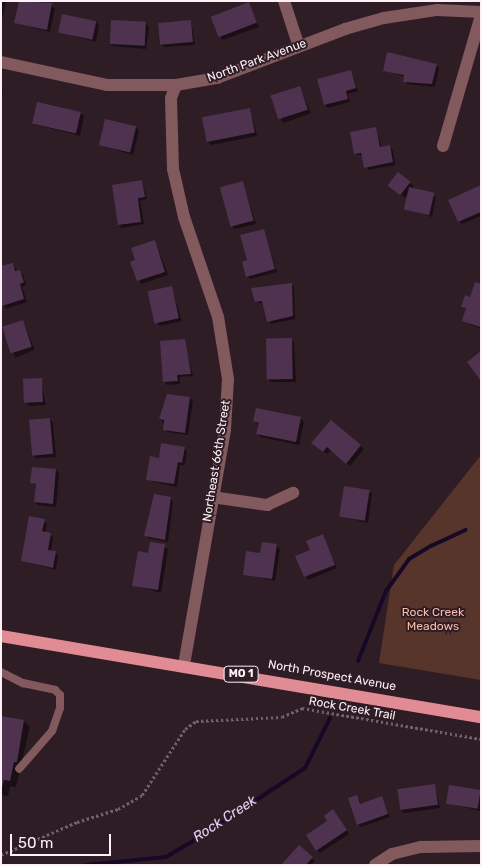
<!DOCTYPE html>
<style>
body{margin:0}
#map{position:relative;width:482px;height:866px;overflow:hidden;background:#2f1d26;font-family:Rubik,sans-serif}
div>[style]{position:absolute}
.green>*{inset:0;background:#58352a}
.shadow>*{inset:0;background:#0007;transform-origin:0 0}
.stream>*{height:4px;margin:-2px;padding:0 2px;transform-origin:2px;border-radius:2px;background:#160827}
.building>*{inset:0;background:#4e324f;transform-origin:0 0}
.path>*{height:2.5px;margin-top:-1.25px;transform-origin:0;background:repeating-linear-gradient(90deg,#716068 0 2.5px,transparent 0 5px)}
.lane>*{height:8px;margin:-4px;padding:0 4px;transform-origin:4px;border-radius:4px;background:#82595c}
.street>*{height:12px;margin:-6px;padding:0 6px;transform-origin:6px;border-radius:6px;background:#82595c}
.primary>*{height:12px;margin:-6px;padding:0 6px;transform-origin:6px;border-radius:6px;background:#e18c94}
span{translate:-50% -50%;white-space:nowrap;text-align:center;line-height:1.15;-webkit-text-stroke:4px #2f1d26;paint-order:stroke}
.shield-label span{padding:1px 4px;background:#2f1d26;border:1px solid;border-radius:4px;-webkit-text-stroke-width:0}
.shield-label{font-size:11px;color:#fdf0f6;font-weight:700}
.street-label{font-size:12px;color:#fdf0f6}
.park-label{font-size:12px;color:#f9beab}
.water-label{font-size:14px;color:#e0d3fa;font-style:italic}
.frame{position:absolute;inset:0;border:2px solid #fdf0f6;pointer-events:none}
.scale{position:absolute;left:10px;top:834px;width:101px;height:22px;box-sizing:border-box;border:2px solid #fdf0f6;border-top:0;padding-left:6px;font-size:15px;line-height:18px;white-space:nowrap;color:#fdf0f6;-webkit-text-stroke:4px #2f1d26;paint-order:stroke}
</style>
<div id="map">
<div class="green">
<i style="clip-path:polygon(481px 455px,481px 680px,379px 663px,394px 565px)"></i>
</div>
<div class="shadow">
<i style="clip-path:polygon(1px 1px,6px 1px,2px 20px,1px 19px)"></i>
<i style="clip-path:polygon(20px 1px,35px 1px,55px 8px,50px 32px,16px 23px)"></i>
<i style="clip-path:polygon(249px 3px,259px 27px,223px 40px,220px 37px)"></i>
<i style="clip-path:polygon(191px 21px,195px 45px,164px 47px,161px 44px)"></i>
<i style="clip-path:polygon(96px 22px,99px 25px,96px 42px,60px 32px)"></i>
<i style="clip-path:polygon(146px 24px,149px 27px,146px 49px,112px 46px,109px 43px)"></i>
<i style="clip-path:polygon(436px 65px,439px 68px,435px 87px,407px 84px,405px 77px,385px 70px)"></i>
<i style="clip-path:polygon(351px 71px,358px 91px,348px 94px,350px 102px,328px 108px,325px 105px)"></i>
<i style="clip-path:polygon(299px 87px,311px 113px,284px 123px,281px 120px)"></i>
<i style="clip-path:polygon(1px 90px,3px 92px,1px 104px)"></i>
<i style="clip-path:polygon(250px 109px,257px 136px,211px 145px,208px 142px)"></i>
<i style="clip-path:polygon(80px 113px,84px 116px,80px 136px,34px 124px)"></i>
<i style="clip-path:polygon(136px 127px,139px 130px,133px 155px,100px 145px)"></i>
<i style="clip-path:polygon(376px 128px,382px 148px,389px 147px,393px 150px,395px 165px,368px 170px,363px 156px,355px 154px)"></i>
<i style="clip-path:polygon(399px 174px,414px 186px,411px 189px,436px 197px,432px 217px,406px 209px,410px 191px,405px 198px,393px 189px)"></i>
<i style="clip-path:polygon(142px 182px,147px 199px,140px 201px,144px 224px,122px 228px,119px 225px)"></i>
<i style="clip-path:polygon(243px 182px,256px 224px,235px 229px,232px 226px)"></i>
<i style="clip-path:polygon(481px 187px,481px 216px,462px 224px,459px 221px)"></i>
<i style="clip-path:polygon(264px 231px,277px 272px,250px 279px,247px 276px,248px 261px)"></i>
<i style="clip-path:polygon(155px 241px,168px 275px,141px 284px,137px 261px)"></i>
<i style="clip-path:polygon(13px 264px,17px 272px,23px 274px,26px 285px,22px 287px,27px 302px,6px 309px,1px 300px,1px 268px)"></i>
<i style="clip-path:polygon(291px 284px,294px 287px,295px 319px,271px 324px,264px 304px,256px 302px)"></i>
<i style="clip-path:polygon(481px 285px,481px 329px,463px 321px,467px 310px,462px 306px)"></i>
<i style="clip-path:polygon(171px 287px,182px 321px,160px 326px,157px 323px)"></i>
<i style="left:23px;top:322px;width:30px;height:21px;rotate:67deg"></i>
<i style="clip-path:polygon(291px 339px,294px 343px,296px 382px,271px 382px,268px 379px)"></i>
<i style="clip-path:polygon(184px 341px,193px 376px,180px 377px,180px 384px,167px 385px,164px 381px)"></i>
<i style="clip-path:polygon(41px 380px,46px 405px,29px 406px,26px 402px)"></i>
<i style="clip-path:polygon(190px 398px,193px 401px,188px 435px,167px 432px,161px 419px)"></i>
<i style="clip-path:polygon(300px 418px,304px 422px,299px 445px,261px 437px,258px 434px,260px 425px,254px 421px)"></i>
<i style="clip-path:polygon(50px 419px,53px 423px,56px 457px,36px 458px,33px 455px)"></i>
<i style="clip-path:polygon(331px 421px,364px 449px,350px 466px,331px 450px,327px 454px,316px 446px)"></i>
<i style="clip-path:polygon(184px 448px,187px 451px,185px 465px,180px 465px,177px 487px,147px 480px,160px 459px)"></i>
<i style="clip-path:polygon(56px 470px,59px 473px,56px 507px,38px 505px,35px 502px,37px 486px,32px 483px)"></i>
<i style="clip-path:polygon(369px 491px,372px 494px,368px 523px,340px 516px)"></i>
<i style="clip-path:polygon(170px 498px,173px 502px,168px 542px,148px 538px,145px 535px)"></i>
<i style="clip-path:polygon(44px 521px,47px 524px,45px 533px,53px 537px,51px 551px,58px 555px,56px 570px,22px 561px)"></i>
<i style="clip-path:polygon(322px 536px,337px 568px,308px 580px,297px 556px,311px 550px)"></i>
<i style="clip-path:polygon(151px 543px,168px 549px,161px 593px,133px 585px,149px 555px)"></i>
<i style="clip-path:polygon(277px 546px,280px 549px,275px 581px,244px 574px,261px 555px)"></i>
<i style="clip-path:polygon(1px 717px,24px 721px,30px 727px,16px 787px,10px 786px,8px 796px,1px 795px)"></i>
<i style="clip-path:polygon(435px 786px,440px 808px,404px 813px,401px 810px,398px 791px)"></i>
<i style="clip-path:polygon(481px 791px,481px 811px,447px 803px)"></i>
<i style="clip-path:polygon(357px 797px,362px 805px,381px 798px,390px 817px,361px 827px,358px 824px)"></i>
<i style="clip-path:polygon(336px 814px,349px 834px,320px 853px,317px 850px,329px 821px)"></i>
<i style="clip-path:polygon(299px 846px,315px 861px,311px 865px,283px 865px)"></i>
</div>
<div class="stream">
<i style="left:358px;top:661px;width:75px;rotate:-68.2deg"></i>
<i style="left:386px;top:591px;width:39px;rotate:-54deg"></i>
<i style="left:409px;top:559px;width:26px;rotate:-31deg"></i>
<i style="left:431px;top:546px;width:38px;rotate:-25deg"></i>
<i style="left:86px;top:865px;width:80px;rotate:-5.7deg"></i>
<i style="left:166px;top:857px;width:43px;rotate:-30.7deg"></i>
<i style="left:203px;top:835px;width:122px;rotate:-33.3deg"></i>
<i style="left:305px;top:768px;width:56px;rotate:-63.4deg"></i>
</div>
<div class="building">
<i style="clip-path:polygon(19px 1px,52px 3px,47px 30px,14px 23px)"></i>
<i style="left:249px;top:2px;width:22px;height:41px;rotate:69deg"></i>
<i style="left:62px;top:14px;width:35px;height:19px;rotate:12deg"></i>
<i style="left:111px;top:20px;width:35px;height:24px;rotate:3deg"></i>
<i style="left:191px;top:20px;width:22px;height:33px;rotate:85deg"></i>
<i style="clip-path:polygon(387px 52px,437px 64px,432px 84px,403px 82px,404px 75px,383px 71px)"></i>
<i style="clip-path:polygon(351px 70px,356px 88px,346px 91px,348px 99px,324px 105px,317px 79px)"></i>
<i style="left:300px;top:86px;width:25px;height:31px;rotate:72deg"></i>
<i style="left:37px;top:102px;width:45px;height:22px;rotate:13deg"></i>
<i style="left:250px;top:108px;width:25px;height:49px;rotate:79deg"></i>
<i style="left:105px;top:119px;width:32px;height:27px;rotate:13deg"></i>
<i style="clip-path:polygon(376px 127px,380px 147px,390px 145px,393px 162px,364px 168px,361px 153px,354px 154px,350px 132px)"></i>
<i style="left:398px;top:172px;width:16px;height:17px;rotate:38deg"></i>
<i style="clip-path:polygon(142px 180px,145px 197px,138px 198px,141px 222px,118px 225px,112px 185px)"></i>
<i style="left:243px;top:181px;width:41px;height:24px;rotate:75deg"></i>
<i style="clip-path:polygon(481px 185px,481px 212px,458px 222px,448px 200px)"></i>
<i style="left:409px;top:187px;width:26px;height:23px;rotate:13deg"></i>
<i style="clip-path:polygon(264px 229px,275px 269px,246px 277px,242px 262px,247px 260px,240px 235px)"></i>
<i style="clip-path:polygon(155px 240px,165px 272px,137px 281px,130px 262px,135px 260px,131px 248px)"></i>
<i style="clip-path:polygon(13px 263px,15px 271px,20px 270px,24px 282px,20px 284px,24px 299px,2px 306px,1px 266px)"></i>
<i style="clip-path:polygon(475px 282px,481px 284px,480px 327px,462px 321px,466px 308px,461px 307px,465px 295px,470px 297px)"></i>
<i style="clip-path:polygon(292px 283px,293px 316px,267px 322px,262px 301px,255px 302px,251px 288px)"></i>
<i style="left:172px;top:286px;width:33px;height:25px;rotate:78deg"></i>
<i style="left:23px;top:320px;width:28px;height:22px;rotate:72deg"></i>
<i style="left:292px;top:338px;width:41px;height:26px;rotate:89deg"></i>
<i style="clip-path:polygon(185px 339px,191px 374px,177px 375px,178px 381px,163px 382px,160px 341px)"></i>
<i style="clip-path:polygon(481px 351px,481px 381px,467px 362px)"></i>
<i style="left:42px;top:378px;width:24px;height:19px;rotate:88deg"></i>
<i style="clip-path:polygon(167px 394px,190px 397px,185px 433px,163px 430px,164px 420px,159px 419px)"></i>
<i style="clip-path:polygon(256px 408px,301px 417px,296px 442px,256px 434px,259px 423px,253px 421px)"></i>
<i style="left:50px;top:418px;width:36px;height:21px;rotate:85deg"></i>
<i style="clip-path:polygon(331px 420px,361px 445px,346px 464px,327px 447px,323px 452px,311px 443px)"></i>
<i style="clip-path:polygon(161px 443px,185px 447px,182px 463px,178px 462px,174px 484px,146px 480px,150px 456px,159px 458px)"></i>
<i style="clip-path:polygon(32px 467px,56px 469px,53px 504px,34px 502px,36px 484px,30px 483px)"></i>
<i style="left:344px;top:486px;width:26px;height:31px;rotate:9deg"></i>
<i style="clip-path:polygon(154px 494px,171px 497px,165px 540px,144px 536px)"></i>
<i style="clip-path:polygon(29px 516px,45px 519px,42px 531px,51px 533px,48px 550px,56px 551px,53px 568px,21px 561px)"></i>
<i style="clip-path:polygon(323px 534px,335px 565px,304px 577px,295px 556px,310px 550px,306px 541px)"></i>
<i style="clip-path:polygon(150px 542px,165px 544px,158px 590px,132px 586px,138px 551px,148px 553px)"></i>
<i style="clip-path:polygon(262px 542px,277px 544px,272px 579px,243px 575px,246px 551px,260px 553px)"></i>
<i style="clip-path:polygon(1px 716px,24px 720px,17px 762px,14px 762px,10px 781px,4px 780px,2px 788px)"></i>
<i style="left:435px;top:784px;width:21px;height:38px;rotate:82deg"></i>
<i style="left:449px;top:785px;width:32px;height:19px;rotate:9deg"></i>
<i style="clip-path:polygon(357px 795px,360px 804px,382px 796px,388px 814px,357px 825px,348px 798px)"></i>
<i style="clip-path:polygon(333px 809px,347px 830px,316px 851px,306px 835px,327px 821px,324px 816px)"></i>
<i style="clip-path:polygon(299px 845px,313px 857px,306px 865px,281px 865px)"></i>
</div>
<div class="path">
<i style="left:1px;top:855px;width:83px;rotate:-23.5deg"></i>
<i style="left:77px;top:822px;width:43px;rotate:-17.6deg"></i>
<i style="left:118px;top:809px;width:28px;rotate:-30deg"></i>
<i style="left:142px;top:795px;width:79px;rotate:-56.9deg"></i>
<i style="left:185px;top:729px;width:14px;rotate:-36deg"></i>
<i style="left:196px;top:721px;width:86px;rotate:-2.7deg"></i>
<i style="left:282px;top:717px;width:22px;rotate:-24deg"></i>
<i style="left:302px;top:708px;width:182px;rotate:9.8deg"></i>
</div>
<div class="lane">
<i style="left:1px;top:672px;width:25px;rotate:27deg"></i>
<i style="left:23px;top:683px;width:33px;rotate:12deg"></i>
<i style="left:55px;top:690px;width:7px;rotate:45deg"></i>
<i style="left:60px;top:695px;width:13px;rotate:90deg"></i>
<i style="left:60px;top:708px;width:24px;rotate:109deg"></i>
<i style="left:52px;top:731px;width:50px;rotate:131deg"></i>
</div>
<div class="street">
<i style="left:284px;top:1px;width:48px;rotate:71.9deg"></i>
<i style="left:1px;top:62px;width:108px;rotate:12.2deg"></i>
<i style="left:107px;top:85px;width:69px"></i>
<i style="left:176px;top:85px;width:42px;rotate:-9.7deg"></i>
<i style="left:217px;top:78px;width:137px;rotate:-20.9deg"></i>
<i style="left:345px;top:29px;width:41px;rotate:-15.8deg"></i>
<i style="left:384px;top:18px;width:54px;rotate:-8.6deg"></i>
<i style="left:437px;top:10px;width:44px;rotate:2.6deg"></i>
<i style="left:176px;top:85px;width:14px;rotate:111deg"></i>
<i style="left:171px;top:98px;width:71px;rotate:88.4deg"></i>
<i style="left:173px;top:169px;width:49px;rotate:77.1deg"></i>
<i style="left:184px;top:217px;width:106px;rotate:71.2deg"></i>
<i style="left:218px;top:317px;width:63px;rotate:80.8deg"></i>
<i style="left:228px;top:379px;width:51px;rotate:93.4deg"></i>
<i style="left:225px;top:430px;width:238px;rotate:99.9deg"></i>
<i style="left:443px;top:146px;width:136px;rotate:-73.8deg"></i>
<i style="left:212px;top:497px;width:56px;rotate:8.3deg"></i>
<i style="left:267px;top:505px;width:29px;rotate:-25deg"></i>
<i style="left:375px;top:865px;width:20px;rotate:-33deg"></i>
<i style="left:392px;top:854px;width:30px;rotate:-14deg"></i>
<i style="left:421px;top:847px;width:60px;rotate:-1deg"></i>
</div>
<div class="primary">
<i style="left:1px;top:636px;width:487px;rotate:9.6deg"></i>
</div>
<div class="shield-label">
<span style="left:241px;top:674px">MO 1</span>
</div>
<div class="street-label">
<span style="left:257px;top:61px;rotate:-20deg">North Park Avenue</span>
<span style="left:217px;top:461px;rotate:-81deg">Northeast 66th Street</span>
<span style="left:332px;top:676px;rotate:10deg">North Prospect Avenue</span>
<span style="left:352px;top:709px;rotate:10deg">Rock Creek Trail</span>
</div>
<div class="park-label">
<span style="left:433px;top:620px">Rock Creek<br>Meadows</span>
</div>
<div class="water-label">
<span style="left:225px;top:819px;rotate:-33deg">Rock Creek</span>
</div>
<div class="frame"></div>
<div class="scale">50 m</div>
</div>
